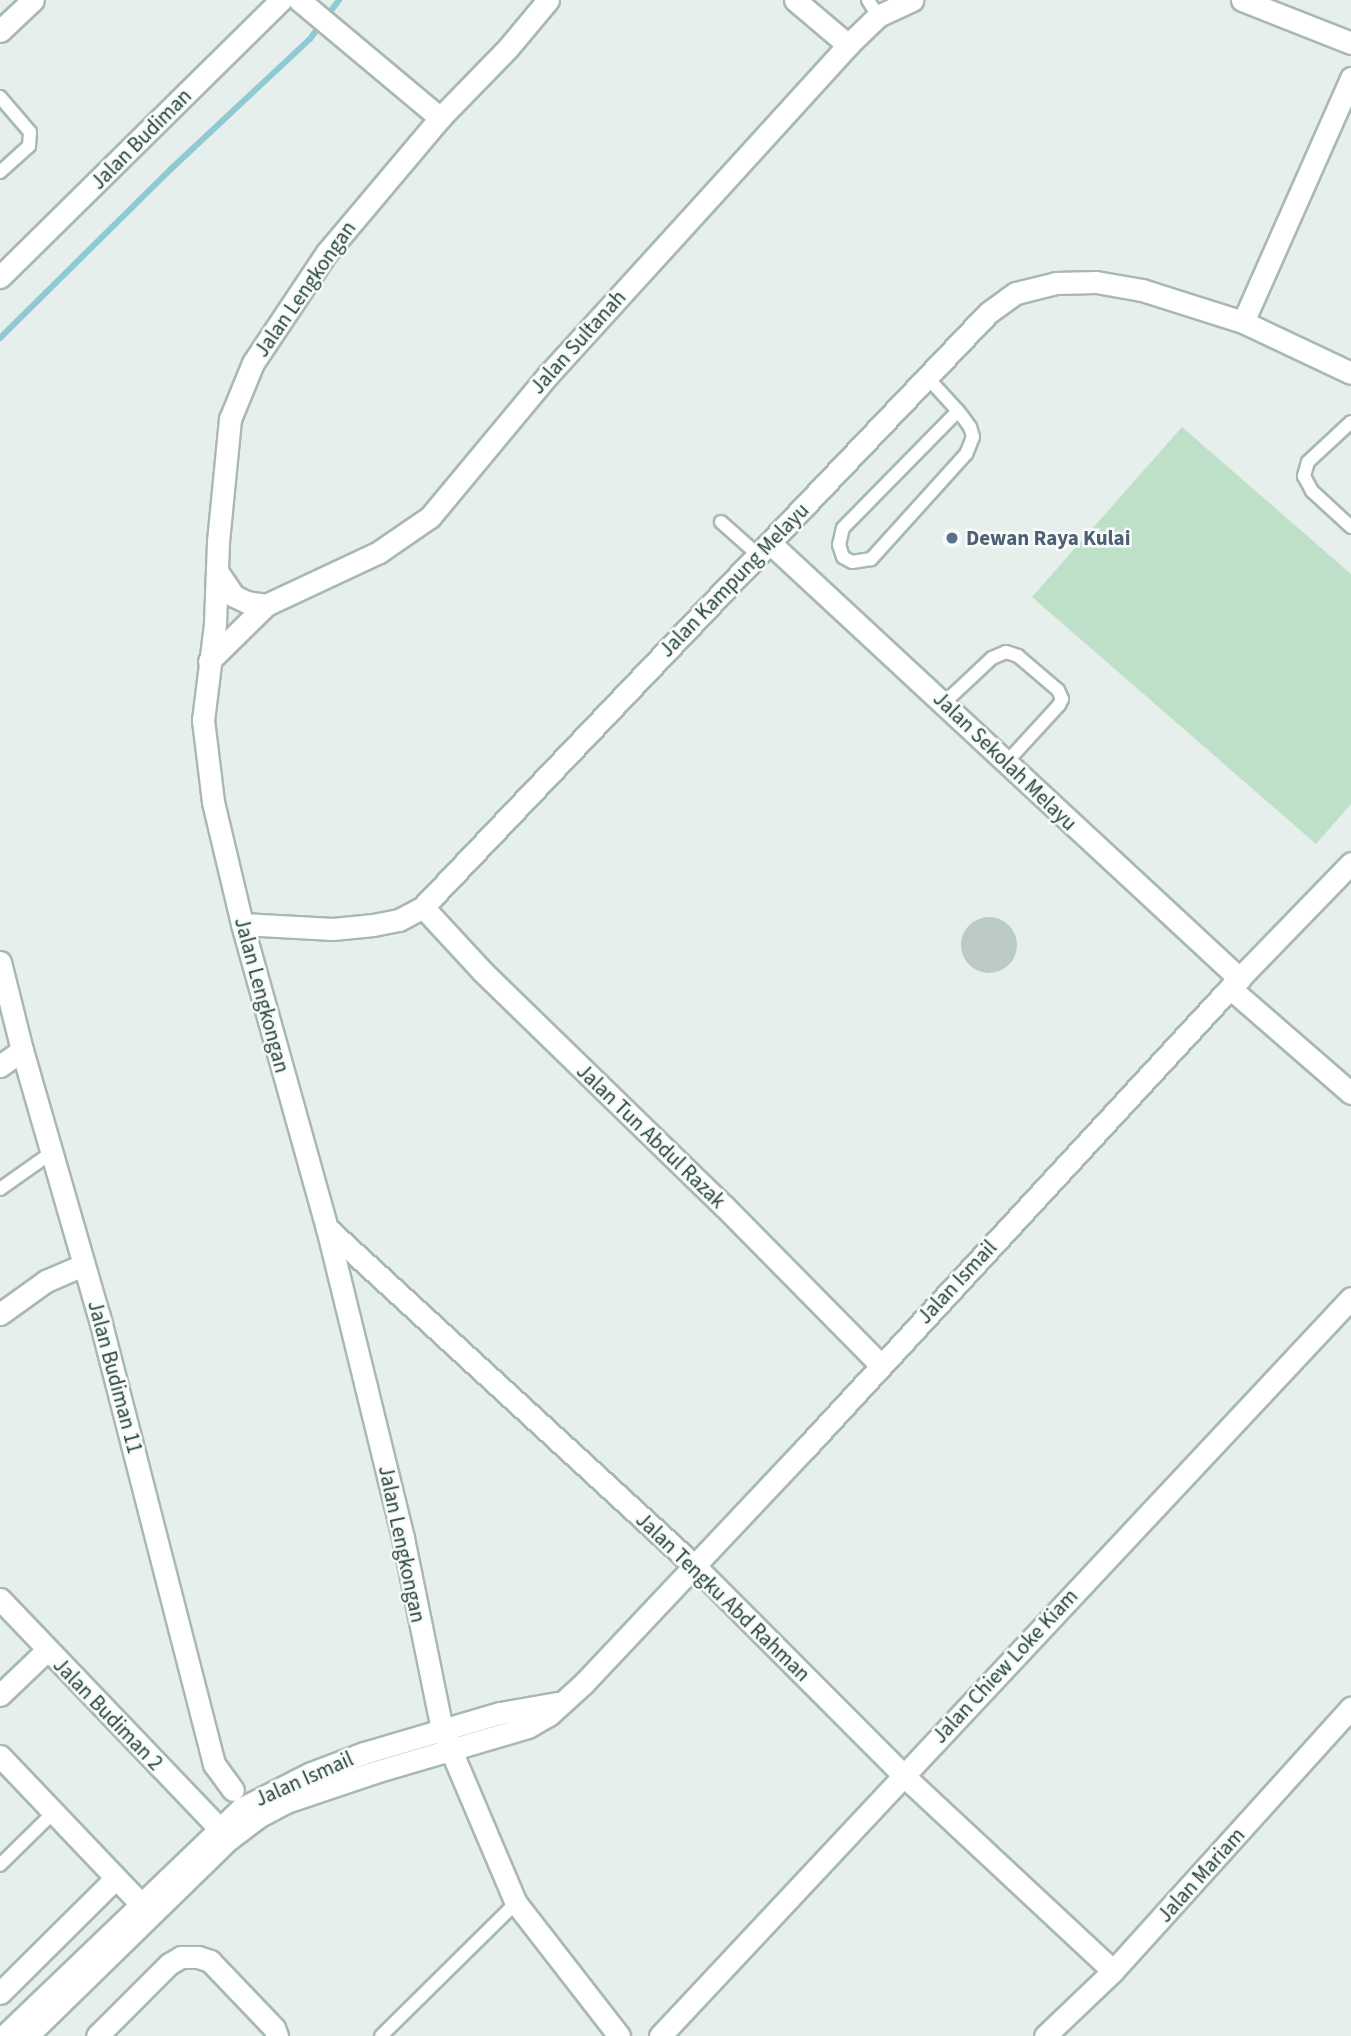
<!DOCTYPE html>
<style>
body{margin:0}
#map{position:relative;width:1351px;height:2036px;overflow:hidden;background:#e6efeb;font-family:"Source Sans 3",sans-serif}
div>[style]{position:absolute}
.green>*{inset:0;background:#bfe0c8}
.stream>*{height:6px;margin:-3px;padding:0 3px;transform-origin:3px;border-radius:3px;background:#8ec9d4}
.building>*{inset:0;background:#bbcac4}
.round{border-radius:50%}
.roads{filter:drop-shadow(2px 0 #a8b8b2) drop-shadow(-2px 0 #a8b8b2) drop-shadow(0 2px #a8b8b2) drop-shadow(0 -2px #a8b8b2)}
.lane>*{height:12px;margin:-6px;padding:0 6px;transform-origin:6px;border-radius:6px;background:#fff}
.street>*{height:21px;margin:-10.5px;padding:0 10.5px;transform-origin:10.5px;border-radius:10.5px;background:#fff}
.secondary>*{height:21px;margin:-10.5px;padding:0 10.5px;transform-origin:10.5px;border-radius:10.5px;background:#fff}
.dots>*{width:19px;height:19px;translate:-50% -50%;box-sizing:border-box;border:4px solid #f7fbf9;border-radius:50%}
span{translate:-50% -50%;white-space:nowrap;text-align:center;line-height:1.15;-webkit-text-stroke:5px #f7fbf9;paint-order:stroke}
.street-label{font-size:21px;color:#24423a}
.service-label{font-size:21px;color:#4e5e75;font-weight:700}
.left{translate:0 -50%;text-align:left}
</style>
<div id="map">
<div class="green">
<i style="clip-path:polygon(1182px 427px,1351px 574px,1351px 804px,1316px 844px,1032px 597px)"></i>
</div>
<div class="stream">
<i style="left:0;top:338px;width:242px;rotate:-44.7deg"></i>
<i style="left:172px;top:168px;width:189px;rotate:-43.1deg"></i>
<i style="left:310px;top:39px;width:49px;rotate:-53.4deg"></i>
</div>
<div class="building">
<i class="round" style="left:961px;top:917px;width:56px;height:56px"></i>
</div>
<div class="roads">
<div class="lane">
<i style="left:868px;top:0;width:19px;rotate:58deg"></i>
<i style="left:0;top:97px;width:46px;rotate:49.4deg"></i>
<i style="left:30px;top:132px;width:14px;rotate:94deg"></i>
<i style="left:29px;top:146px;width:39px;rotate:138deg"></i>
<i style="left:927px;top:377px;width:46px;rotate:47.6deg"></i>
<i style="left:958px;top:411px;width:6px;rotate:51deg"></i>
<i style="left:962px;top:416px;width:14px;rotate:54deg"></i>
<i style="left:970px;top:427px;width:10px;rotate:73deg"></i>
<i style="left:973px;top:437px;width:18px;rotate:112deg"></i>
<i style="left:966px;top:454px;width:142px;rotate:132.1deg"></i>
<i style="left:871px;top:559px;width:19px;rotate:171deg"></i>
<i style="left:852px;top:562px;width:10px;rotate:-151deg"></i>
<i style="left:843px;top:557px;width:13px;rotate:-108deg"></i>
<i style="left:839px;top:545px;width:17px;rotate:-77deg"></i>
<i style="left:843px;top:528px;width:164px;rotate:-45.5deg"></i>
<i style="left:1351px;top:422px;width:59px;rotate:137.1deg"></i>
<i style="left:1308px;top:462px;width:15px;rotate:106deg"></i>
<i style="left:1304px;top:476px;width:17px;rotate:62deg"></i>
<i style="left:1312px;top:491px;width:53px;rotate:42.7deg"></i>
<i style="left:721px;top:522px;width:48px;rotate:41.6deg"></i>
<i style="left:944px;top:703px;width:66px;rotate:-43.2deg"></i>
<i style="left:992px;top:658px;width:15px;rotate:-23deg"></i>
<i style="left:1006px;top:652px;width:13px;rotate:18deg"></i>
<i style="left:1018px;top:656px;width:52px;rotate:40.4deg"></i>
<i style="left:1058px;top:690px;width:10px;rotate:66deg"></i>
<i style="left:1062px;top:699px;width:7px;rotate:117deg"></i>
<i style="left:1059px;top:705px;width:80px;rotate:132.5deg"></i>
<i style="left:0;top:1189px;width:62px;rotate:-35.2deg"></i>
<i style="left:0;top:1865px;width:76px;rotate:-44.5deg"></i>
<i style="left:381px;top:2036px;width:190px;rotate:-44.6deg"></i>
</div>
<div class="street">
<i style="left:299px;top:0;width:184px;rotate:39.9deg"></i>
<i style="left:795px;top:0;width:70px;rotate:40.3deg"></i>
<i style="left:1242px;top:0;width:117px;rotate:21.5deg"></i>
<i style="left:0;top:31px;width:45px;rotate:-43.2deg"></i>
<i style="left:0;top:277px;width:395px;rotate:-44.6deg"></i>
<i style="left:1243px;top:322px;width:267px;rotate:-66.1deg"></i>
<i style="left:770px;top:543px;width:641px;rotate:42.85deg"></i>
<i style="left:217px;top:571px;width:30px;rotate:56deg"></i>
<i style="left:234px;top:596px;width:14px;rotate:25deg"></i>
<i style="left:247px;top:602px;width:19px;rotate:9deg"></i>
<i style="left:266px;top:605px;width:125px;rotate:-25.1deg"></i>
<i style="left:379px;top:552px;width:62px;rotate:-34.5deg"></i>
<i style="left:430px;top:517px;width:185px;rotate:-50.3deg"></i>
<i style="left:548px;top:375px;width:446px;rotate:-47.7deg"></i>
<i style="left:848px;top:45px;width:42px;rotate:-44deg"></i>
<i style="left:878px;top:16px;width:38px;rotate:-25deg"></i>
<i style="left:209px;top:661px;width:80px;rotate:-44.5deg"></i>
<i style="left:423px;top:907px;width:87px;rotate:47.3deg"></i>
<i style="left:482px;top:971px;width:337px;rotate:44.2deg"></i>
<i style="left:724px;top:1206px;width:222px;rotate:45.4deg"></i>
<i style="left:242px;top:924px;width:91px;rotate:3.1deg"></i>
<i style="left:333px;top:929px;width:40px;rotate:-5.7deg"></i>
<i style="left:373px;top:925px;width:26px;rotate:-11deg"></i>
<i style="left:399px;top:920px;width:27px;rotate:-28deg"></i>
<i style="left:423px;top:907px;width:820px;rotate:-46.43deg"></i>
<i style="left:988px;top:313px;width:34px;rotate:-36deg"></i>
<i style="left:1016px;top:293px;width:41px;rotate:-14deg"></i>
<i style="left:1056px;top:283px;width:40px;rotate:-1.4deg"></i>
<i style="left:1096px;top:282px;width:47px;rotate:9.9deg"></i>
<i style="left:1142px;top:290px;width:106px;rotate:17.6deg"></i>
<i style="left:1243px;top:322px;width:119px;rotate:25.3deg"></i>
<i style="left:0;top:962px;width:91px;rotate:76deg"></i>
<i style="left:22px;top:1050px;width:277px;rotate:73.9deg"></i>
<i style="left:99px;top:1316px;width:463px;rotate:75.6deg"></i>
<i style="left:214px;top:1764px;width:32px;rotate:54deg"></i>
<i style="left:1230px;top:988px;width:160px;rotate:41deg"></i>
<i style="left:0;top:1066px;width:27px;rotate:-36deg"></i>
<i style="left:327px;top:1228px;width:498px;rotate:42.6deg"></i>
<i style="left:694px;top:1565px;width:296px;rotate:45.1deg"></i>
<i style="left:903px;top:1775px;width:287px;rotate:43deg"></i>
<i style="left:0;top:1314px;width:57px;rotate:-35.7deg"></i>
<i style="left:46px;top:1281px;width:40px;rotate:-23.4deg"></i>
<i style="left:0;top:1695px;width:64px;rotate:-43.7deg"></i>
<i style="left:0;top:1756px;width:203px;rotate:46.4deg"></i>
<i style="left:0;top:1993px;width:163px;rotate:-44.8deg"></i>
<i style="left:97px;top:2036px;width:102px;rotate:-45deg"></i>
<i style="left:169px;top:1964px;width:14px;rotate:-30deg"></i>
<i style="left:181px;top:1957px;width:17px"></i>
<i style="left:198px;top:1957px;width:13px;rotate:18deg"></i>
<i style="left:210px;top:1961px;width:93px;rotate:46.3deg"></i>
<i style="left:274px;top:2028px;width:9px;rotate:69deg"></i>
<i style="left:660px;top:2036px;width:1011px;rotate:-46.88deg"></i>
<i style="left:1045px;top:2036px;width:94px;rotate:-43.7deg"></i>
<i style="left:1113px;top:1971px;width:355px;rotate:-47.9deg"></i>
</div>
<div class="secondary">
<i style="left:548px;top:0;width:62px;rotate:129.8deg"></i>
<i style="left:508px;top:48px;width:98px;rotate:134.2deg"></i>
<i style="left:440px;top:118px;width:175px;rotate:130.1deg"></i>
<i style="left:327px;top:252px;width:133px;rotate:123.7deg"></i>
<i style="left:253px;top:363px;width:61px;rotate:112.3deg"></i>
<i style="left:230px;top:419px;width:124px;rotate:95.6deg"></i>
<i style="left:218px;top:542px;width:82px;rotate:92.1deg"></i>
<i style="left:215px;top:624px;width:97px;rotate:97.1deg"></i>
<i style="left:203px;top:720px;width:83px;rotate:83deg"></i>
<i style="left:213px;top:802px;width:125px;rotate:76.6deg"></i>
<i style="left:242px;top:924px;width:316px;rotate:74.4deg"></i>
<i style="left:327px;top:1228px;width:164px;rotate:76.2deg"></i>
<i style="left:366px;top:1387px;width:155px;rotate:76.2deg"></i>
<i style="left:403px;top:1538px;width:195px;rotate:78.5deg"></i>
<i style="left:442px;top:1729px;width:189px;rotate:67deg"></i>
<i style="left:516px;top:1903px;width:168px;rotate:52.2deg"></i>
<i style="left:0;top:1599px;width:330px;rotate:46.3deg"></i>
<i style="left:4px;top:2036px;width:330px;rotate:-43.8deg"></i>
<i style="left:242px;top:1808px;width:77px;rotate:-26.9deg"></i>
<i style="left:311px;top:1773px;width:57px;rotate:-20.7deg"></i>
<i style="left:364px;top:1753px;width:142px;rotate:-16.4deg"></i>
<i style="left:500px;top:1713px;width:59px;rotate:-9.8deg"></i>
<i style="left:27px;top:2036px;width:282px;rotate:-44.3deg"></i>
<i style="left:229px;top:1839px;width:36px;rotate:-37deg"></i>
<i style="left:258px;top:1817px;width:32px;rotate:-28deg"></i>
<i style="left:286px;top:1802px;width:94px;rotate:-18.6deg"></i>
<i style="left:375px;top:1772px;width:159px;rotate:-16.4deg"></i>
<i style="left:528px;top:1727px;width:24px;rotate:-30deg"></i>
<i style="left:549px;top:1715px;width:47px;rotate:-42.4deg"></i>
<i style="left:584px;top:1683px;width:316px;rotate:-46.7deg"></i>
<i style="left:801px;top:1453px;width:633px;rotate:-47.31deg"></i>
<i style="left:1230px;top:988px;width:174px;rotate:-45.9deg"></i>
</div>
</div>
<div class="dots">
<i style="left:952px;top:538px;background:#5c6f8a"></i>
</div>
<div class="street-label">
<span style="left:141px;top:139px;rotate:-45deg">Jalan Budiman</span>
<span style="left:305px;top:289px;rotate:-55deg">Jalan Lengkongan</span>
<span style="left:578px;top:342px;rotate:-48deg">Jalan Sultanah</span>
<span style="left:734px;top:580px;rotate:-46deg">Jalan Kampung Melayu</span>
<span style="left:1005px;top:761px;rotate:44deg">Jalan Sekolah Melayu</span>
<span style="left:262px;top:995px;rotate:75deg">Jalan Lengkongan</span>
<span style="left:651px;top:1136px;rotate:44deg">Jalan Tun Abdul Razak</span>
<span style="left:957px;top:1282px;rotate:-47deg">Jalan Ismail</span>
<span style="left:115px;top:1377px;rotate:75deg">Jalan Budiman 11</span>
<span style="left:402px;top:1544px;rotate:78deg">Jalan Lengkongan</span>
<span style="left:723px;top:1597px;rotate:44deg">Jalan Tengku Abd Rahman</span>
<span style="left:1005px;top:1666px;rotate:-47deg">Jalan Chiew Loke Kiam</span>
<span style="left:108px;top:1714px;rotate:46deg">Jalan Budiman 2</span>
<span style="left:304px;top:1779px;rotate:-24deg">Jalan Ismail</span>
<span style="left:1201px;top:1875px;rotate:-48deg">Jalan Mariam</span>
</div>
<div class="service-label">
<span class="left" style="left:966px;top:538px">Dewan Raya Kulai</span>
</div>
</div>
